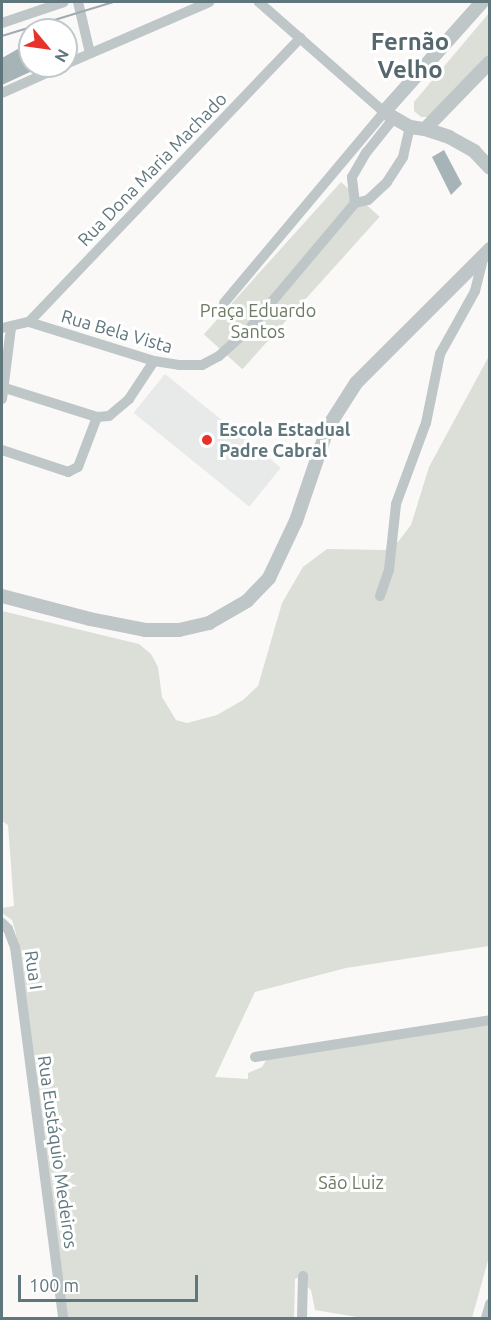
<!DOCTYPE html>
<meta charset="utf-8">
<style>
body{margin:0}
#map{position:relative;width:491px;height:1320px;overflow:hidden;background:#faf9f8;font-family:Ubuntu,sans-serif}
div>[style]{position:absolute}
.built>*{inset:0;background:#e8e9e9;transform-origin:0 0}
.green>*{inset:0;background:#dbdfd7;transform-origin:0 0}
.building>*{inset:0;background:#a7b4b7}
.minor>*{height:10px;margin:-5px;padding:0 5px;transform-origin:5px;border-radius:5px;background:#bec6c8}
.tertiary>*{height:14px;margin:-7px;padding:0 7px;transform-origin:7px;border-radius:7px;background:#bec6c8}
.tram>*{height:1.5px;margin:-0.75px;padding:0 0.75px;transform-origin:0.75px;border-radius:0.75px;background:#a0abaf}
.dots>*{width:16px;height:16px;translate:-50% -50%;box-sizing:border-box;border:3px solid #fff;border-radius:50%}
span{translate:-50% -50%;white-space:nowrap;text-align:center;line-height:1.15;-webkit-text-stroke:6px #fff;paint-order:stroke}
.street-label{font-size:18px;color:#5f767d}
.park-label{font-size:18px;color:#6c7a63}
.poi-label{font-size:18px;color:#5f767d;font-weight:700}
.left{translate:0 -50%;text-align:left}
.district-label{font-size:24px;color:#56686e;font-weight:700}
.frame{position:absolute;inset:0;border:3px solid #5f767d;pointer-events:none}
.north{position:absolute;left:18px;top:18px;width:60px;height:60px;box-sizing:border-box;background:#fff;border:2px solid #bfc8cb;border-radius:50%;rotate:119deg;font-size:16px;font-weight:700;line-height:24px;text-align:center;color:#5f767d}
.north::after{content:'';display:block;margin:auto;width:21px;height:27px;background:#e7312a;clip-path:polygon(50% 0,100% 100%,50% 72%,0 100%)}
.scale{position:absolute;left:18px;top:1275px;width:180px;height:27px;box-sizing:border-box;border:3px solid #5f767d;border-top:0;padding-left:8px;font-size:18px;line-height:21px;white-space:nowrap;color:#5f767d;-webkit-text-stroke:4px #fff;paint-order:stroke}
</style>
<div id="map">
<div class="built">
<i style="left:165px;top:374px;width:149px;height:50px;rotate:39deg"></i>
</div>
<div class="green">
<i style="clip-path:polygon(489px 13px,489px 55px,464px 83px,460px 83px,429px 117px,421px 117px,414px 111px,414px 102px)"></i>
<i style="left:341px;top:182px;width:52px;height:205px;rotate:42deg"></i>
<i style="clip-path:polygon(489px 356px,489px 946px,346px 968px,255px 992px,215px 1077px,248px 1079px,248px 1073px,262px 1067px,267px 1059px,489px 1024px,489px 1257px,472px 1318px,363px 1318px,315px 1310px,311px 1290px,308px 1287px,308px 1280px,302px 1276px,295px 1279px,294px 1318px,67px 1318px,16px 934px,12px 920px,2px 913px,2px 908px,14px 906px,8px 825px,2px 821px,2px 611px,139px 644px,151px 654px,158px 667px,162px 697px,176px 720px,187px 723px,217px 715px,243px 700px,258px 686px,282px 603px,303px 567px,327px 549px,384px 550px,394px 547px,411px 525px,429px 467px)"></i>
</div>
<div class="building">
<i style="clip-path:polygon(30px 42px,30px 72px,2px 85px,2px 58px)"></i>
<i style="clip-path:polygon(444px 150px,462px 184px,451px 195px,432px 157px)"></i>
</div>
<div class="minor">
<i style="left:78px;top:2px;width:52px;rotate:76.8deg"></i>
<i style="left:2px;top:23px;width:65px;rotate:-18.7deg"></i>
<i style="left:66px;top:64px;width:156px;rotate:-23.4deg"></i>
<i style="left:2px;top:93px;width:66px;rotate:-24.2deg"></i>
<i style="left:355px;top:203px;width:26px;rotate:-97deg"></i>
<i style="left:352px;top:177px;width:28px;rotate:-60deg"></i>
<i style="left:366px;top:153px;width:43px;rotate:-51.5deg"></i>
<i style="left:224px;top:303px;width:249px;rotate:-50deg"></i>
<i style="left:384px;top:112px;width:167px;rotate:-138.7deg"></i>
<i style="left:29px;top:322px;width:393px;rotate:-46.3deg"></i>
<i style="left:2px;top:328px;width:28px;rotate:-13deg"></i>
<i style="left:29px;top:322px;width:131px;rotate:17.3deg"></i>
<i style="left:154px;top:361px;width:25px;rotate:9deg"></i>
<i style="left:179px;top:365px;width:23px"></i>
<i style="left:202px;top:365px;width:19px;rotate:-28deg"></i>
<i style="left:219px;top:356px;width:40px;rotate:-42deg"></i>
<i style="left:249px;top:329px;width:165px;rotate:-49.9deg"></i>
<i style="left:355px;top:203px;width:13px;rotate:-13deg"></i>
<i style="left:368px;top:200px;width:26px;rotate:-43deg"></i>
<i style="left:387px;top:182px;width:30px;rotate:-57deg"></i>
<i style="left:403px;top:157px;width:31px;rotate:-77deg"></i>
<i style="left:5px;top:388px;width:96px;rotate:17.5deg"></i>
<i style="left:97px;top:417px;width:12px;rotate:-5deg"></i>
<i style="left:109px;top:416px;width:26px;rotate:-40deg"></i>
<i style="left:129px;top:399px;width:45px;rotate:-56.7deg"></i>
<i style="left:2px;top:399px;width:72px;rotate:-82.8deg"></i>
<i style="left:2px;top:450px;width:70px;rotate:18.4deg"></i>
<i style="left:68px;top:472px;width:11px;rotate:-27deg"></i>
<i style="left:78px;top:467px;width:53px;rotate:-69.2deg"></i>
<i style="left:380px;top:596px;width:28px;rotate:-71deg"></i>
<i style="left:389px;top:570px;width:66px;rotate:-83.9deg"></i>
<i style="left:396px;top:504px;width:86px;rotate:-69.7deg"></i>
<i style="left:426px;top:423px;width:70px;rotate:-78.5deg"></i>
<i style="left:440px;top:354px;width:72px;rotate:-60.9deg"></i>
<i style="left:475px;top:291px;width:34px;rotate:-76deg"></i>
<i style="left:2px;top:923px;width:8px;rotate:45deg"></i>
<i style="left:8px;top:929px;width:19px;rotate:69deg"></i>
<i style="left:15px;top:947px;width:374px;rotate:82.6deg"></i>
<i style="left:255px;top:1057px;width:238px;rotate:-8.9deg"></i>
<i style="left:302px;top:1318px;width:42px;rotate:-88.6deg"></i>
<i style="left:486px;top:1318px;width:15px;rotate:-74deg"></i>
</div>
<div class="tertiary">
<i style="left:482px;top:2px;width:147px;rotate:131.7deg"></i>
<i style="left:384px;top:112px;width:30px;rotate:30deg"></i>
<i style="left:410px;top:127px;width:15px;rotate:8deg"></i>
<i style="left:425px;top:129px;width:25px;rotate:18deg"></i>
<i style="left:449px;top:137px;width:29px;rotate:29deg"></i>
<i style="left:474px;top:151px;width:23px;rotate:47deg"></i>
<i style="left:425px;top:129px;width:93px;rotate:-45.9deg"></i>
<i style="left:2px;top:596px;width:91px;rotate:14.6deg"></i>
<i style="left:90px;top:619px;width:56px;rotate:11.3deg"></i>
<i style="left:145px;top:630px;width:34px"></i>
<i style="left:179px;top:630px;width:31px;rotate:-13deg"></i>
<i style="left:209px;top:623px;width:44px;rotate:-30.1deg"></i>
<i style="left:247px;top:601px;width:32px;rotate:-46deg"></i>
<i style="left:269px;top:578px;width:63px;rotate:-64.7deg"></i>
<i style="left:296px;top:521px;width:99px;rotate:-71.2deg"></i>
<i style="left:328px;top:427px;width:52px;rotate:-57.5deg"></i>
<i style="left:356px;top:383px;width:190px;rotate:-45deg"></i>
</div>
<div class="tram">
<i style="left:2px;top:36px;width:117px;rotate:-16.9deg"></i>
</div>
<div class="dots">
<i style="left:207px;top:440px;background:#e7312a"></i>
</div>
<div class="street-label">
<span style="left:152px;top:169px;rotate:-46deg">Rua Dona Maria Machado</span>
<span style="left:117px;top:331px;rotate:16deg">Rua Bela Vista</span>
<span style="left:34px;top:970px;rotate:82deg">Rua I</span>
<span style="left:58px;top:1152px;rotate:82deg">Rua Eustáquio Medeiros</span>
</div>
<div class="park-label">
<span style="left:258px;top:321px">Praça Eduardo<br>Santos</span>
<span style="left:351px;top:1182px">São Luiz</span>
</div>
<div class="poi-label">
<span class="left" style="left:219px;top:440px">Escola Estadual<br>Padre Cabral</span>
</div>
<div class="district-label">
<span style="left:410px;top:56px">Fernão<br>Velho</span>
</div>
<div class="frame"></div>
<div class="north">N</div>
<div class="scale">100 m</div>
</div>
